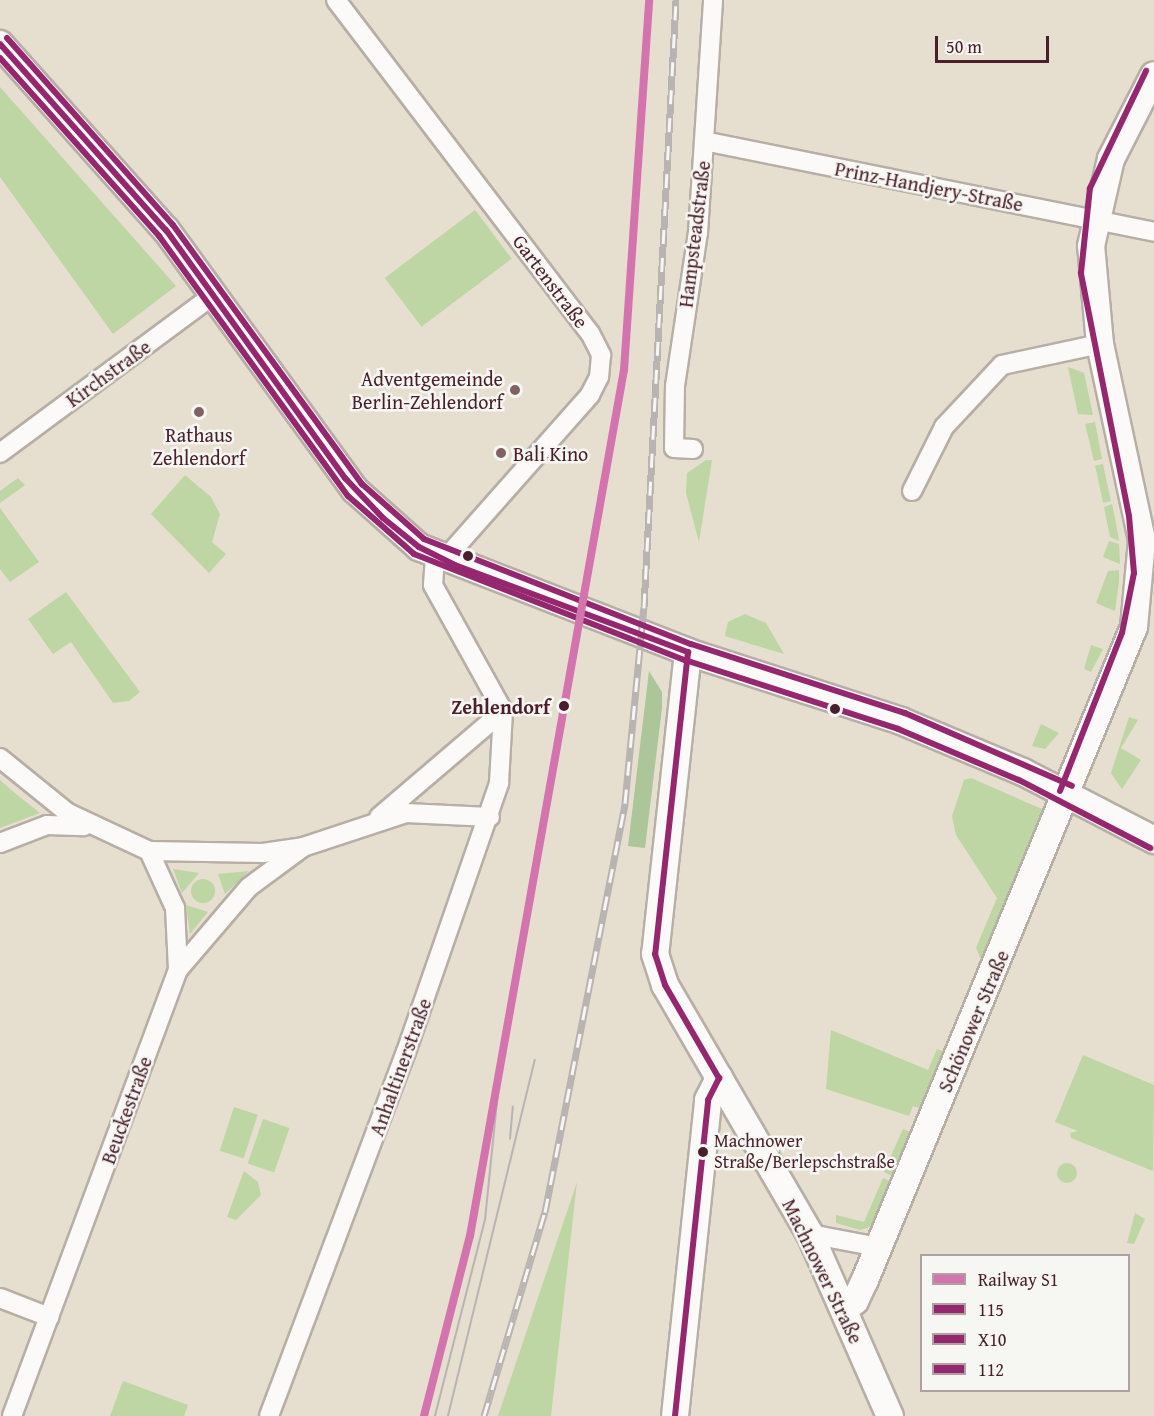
<!DOCTYPE html>
<meta charset="utf-8">
<style>
body{margin:0}
#map{position:relative;width:1154px;height:1416px;overflow:hidden;background:#e6decf;font-family:"Gentium Book Plus",serif}
div>[style]{position:absolute}
.green>*{inset:0;background:#bdd6a3;transform-origin:0 0}
.round{border-radius:50%}
.forest>*{inset:0;background:#acc69a}
.roads{filter:drop-shadow(2px 0 #b7aea6) drop-shadow(-2px 0 #b7aea6) drop-shadow(0 2px #b7aea6) drop-shadow(0 -2px #b7aea6)}
.street>*{height:18px;margin:-9px;padding:0 9px;transform-origin:9px;border-radius:9px;background:#fbfaf8}
.secondary>*{height:26px;margin:-13px;padding:0 13px;transform-origin:13px;border-radius:13px;background:#fbfaf8}
.tram>*{height:1.5px;margin:-0.75px;padding:0 0.75px;transform-origin:0.75px;border-radius:0.75px;background:#b9b3b2}
.rail>*{height:7px;margin-top:-3.5px;transform-origin:0;background:repeating-linear-gradient(90deg,#f6f6f2 0 14px,#b9b3b2 0 28px);box-sizing:border-box;border-block:2px solid #b9b3b2}
.bus-1>*{height:6px;margin:-3px;padding:0 3px;transform-origin:3px;border-radius:3px;background:#95276e}
.bus-2>*{height:6px;margin:-3px;padding:0 3px;transform-origin:3px;border-radius:3px;background:#95276e}
.bus-3>*{height:6px;margin:-3px;padding:0 3px;transform-origin:3px;border-radius:3px;background:#95276e}
.rail-1>*{height:8px;margin:-4px;padding:0 4px;transform-origin:4px;border-radius:4px;background:#d474ae}
.dots>*{width:16px;height:16px;translate:-50% -50%;box-sizing:border-box;border:3px solid #f6f6f2;border-radius:50%}
span{translate:-50% -50%;white-space:nowrap;text-align:center;line-height:1.15;-webkit-text-stroke:5px #f6f6f2;paint-order:stroke}
.bus-label{font-size:18px;color:#4a1f2b}
.left{translate:0 -50%;text-align:left}
.street-label{font-size:20px;color:#4a1f2b}
.poi-label{font-size:20px;color:#4a1f2b}
.right{translate:-100% -50%;text-align:right}
.stop-label{font-size:20px;color:#4a1f2b;font-weight:700}
.legend{position:absolute;left:920px;top:1254px;width:210px;height:138px;box-sizing:border-box;background:#f6f6f2;border:2px solid #b1a0a2;margin:0;padding:8px 10px;list-style:none;font-size:18px;color:#4a1f2b}
.legend li{display:flex;align-items:center;gap:12px;height:30px}
.legend b{width:30px;border:2px solid #b1a0a2}
.scale{position:absolute;left:935px;top:36px;width:114px;height:27px;box-sizing:border-box;border:3px solid #4a1f2b;border-top:0;padding-left:8px;font-size:18px;line-height:21px;white-space:nowrap;color:#4a1f2b;-webkit-text-stroke:4px #f6f6f2;paint-order:stroke}
</style>
<div id="map">
<div class="green">
<i style="clip-path:polygon(0 87px,176px 286px,113px 334px,0 177px)"></i>
<i style="left:475px;top:210px;width:61px;height:113px;rotate:53deg"></i>
<i style="clip-path:polygon(1068px 367px,1084px 373px,1093px 415px,1078px 414px)"></i>
<i style="clip-path:polygon(1095px 422px,1102px 459px,1094px 461px,1085px 424px)"></i>
<i style="clip-path:polygon(706px 460px,712px 460px,699px 542px,686px 493px,687px 473px)"></i>
<i style="left:1103px;top:464px;width:38px;height:8px;rotate:78deg"></i>
<i style="clip-path:polygon(185px 475px,211px 497px,220px 514px,212px 542px,226px 554px,209px 573px,151px 514px)"></i>
<i style="clip-path:polygon(18px 478px,25px 485px,0 503px,0 491px)"></i>
<i style="clip-path:polygon(1112px 504px,1115px 518px,1119px 541px,1110px 537px,1104px 507px)"></i>
<i style="clip-path:polygon(0 508px,39px 562px,10px 582px,0 569px)"></i>
<i style="clip-path:polygon(1109px 541px,1119px 544px,1120px 564px,1103px 557px)"></i>
<i style="clip-path:polygon(1119px 570px,1119px 581px,1115px 611px,1096px 603px,1108px 571px)"></i>
<i style="clip-path:polygon(66px 592px,140px 692px,129px 701px,113px 703px,71px 642px,53px 654px,28px 619px)"></i>
<i style="clip-path:polygon(745px 614px,766px 623px,784px 654px,725px 636px,728px 622px)"></i>
<i style="clip-path:polygon(1091px 645px,1103px 649px,1091px 672px,1084px 669px)"></i>
<i style="clip-path:polygon(1129px 717px,1138px 720px,1121px 748px,1141px 760px,1122px 789px,1111px 773px)"></i>
<i style="clip-path:polygon(1041px 724px,1059px 733px,1045px 749px,1032px 746px)"></i>
<i style="clip-path:polygon(971px 778px,1042px 809px,1044px 820px,983px 964px,976px 948px,997px 898px,956px 835px,952px 816px,964px 780px)"></i>
<i style="clip-path:polygon(0 780px,16px 794px,40px 813px,0 828px)"></i>
<i style="clip-path:polygon(173px 869px,199px 873px,182px 893px)"></i>
<i style="clip-path:polygon(249px 871px,225px 894px,218px 874px)"></i>
<i class="round" style="left:191px;top:879px;width:24px;height:24px"></i>
<i style="clip-path:polygon(186px 905px,208px 912px,190px 934px)"></i>
<i style="clip-path:polygon(831px 1030px,928px 1070px,937px 1049px,945px 1052px,922px 1109px,913px 1106px,909px 1116px,826px 1089px)"></i>
<i style="clip-path:polygon(1083px 1055px,1154px 1085px,1153px 1171px,1071px 1138px,1070px 1133px,1078px 1131px,1055px 1122px)"></i>
<i style="left:234px;top:1107px;width:25px;height:46px;rotate:18deg"></i>
<i style="left:263px;top:1119px;width:28px;height:47px;rotate:19deg"></i>
<i style="left:903px;top:1129px;width:10px;height:47px;rotate:24deg"></i>
<i class="round" style="left:1057px;top:1163px;width:20px;height:20px"></i>
<i style="clip-path:polygon(244px 1171px,258px 1182px,261px 1195px,236px 1220px,227px 1217px)"></i>
<i style="clip-path:polygon(883px 1178px,892px 1182px,873px 1226px,860px 1230px,836px 1223px,836px 1215px,864px 1222px)"></i>
<i style="clip-path:polygon(577px 1182px,551px 1416px,498px 1416px)"></i>
<i style="clip-path:polygon(1135px 1213px,1145px 1219px,1134px 1244px,1127px 1243px)"></i>
<i style="clip-path:polygon(123px 1381px,188px 1405px,184px 1416px,110px 1416px)"></i>
</div>
<div class="forest">
<i style="clip-path:polygon(649px 671px,662px 692px,662px 708px,645px 848px,628px 846px)"></i>
</div>
<div class="roads">
<div class="street">
<i style="left:336px;top:0;width:419px;rotate:52.7deg"></i>
<i style="left:590px;top:333px;width:25px;rotate:63deg"></i>
<i style="left:601px;top:355px;width:22px;rotate:95deg"></i>
<i style="left:599px;top:377px;width:20px;rotate:117deg"></i>
<i style="left:590px;top:395px;width:220px;rotate:131.5deg"></i>
<i style="left:704px;top:141px;width:459px;rotate:11.4deg"></i>
<i style="left:693px;top:449px;width:19px;rotate:-177deg"></i>
<i style="left:674px;top:448px;width:62px;rotate:-89.1deg"></i>
<i style="left:675px;top:386px;width:155px;rotate:-81.5deg"></i>
<i style="left:698px;top:233px;width:233px;rotate:-86.3deg"></i>
<i style="left:0;top:453px;width:267px;rotate:-36.5deg"></i>
<i style="left:912px;top:491px;width:72px;rotate:-63.4deg"></i>
<i style="left:944px;top:427px;width:85px;rotate:-46.9deg"></i>
<i style="left:1002px;top:365px;width:100px;rotate:-12.1deg"></i>
<i style="left:0;top:758px;width:87px;rotate:39deg"></i>
<i style="left:68px;top:813px;width:89px;rotate:25.1deg"></i>
<i style="left:149px;top:851px;width:114px;rotate:1deg"></i>
<i style="left:263px;top:853px;width:40px;rotate:-8.5deg"></i>
<i style="left:303px;top:847px;width:108px;rotate:-18.3deg"></i>
<i style="left:406px;top:813px;width:84px;rotate:2.7deg"></i>
<i style="left:379px;top:817px;width:163px;rotate:-40.5deg"></i>
<i style="left:0;top:843px;width:50px;rotate:-21deg"></i>
<i style="left:47px;top:825px;width:37px;rotate:2deg"></i>
<i style="left:149px;top:851px;width:63px;rotate:65.5deg"></i>
<i style="left:175px;top:908px;width:62px;rotate:87.2deg"></i>
<i style="left:810px;top:1234px;width:69px;rotate:10.8deg"></i>
<i style="left:0;top:1298px;width:53px;rotate:21.2deg"></i>
<i style="left:12px;top:1416px;width:476px;rotate:-69.6deg"></i>
<i style="left:178px;top:970px;width:109px;rotate:-49.5deg"></i>
<i style="left:249px;top:887px;width:67px;rotate:-36.5deg"></i>
<i style="left:269px;top:1416px;width:389px;rotate:-69.4deg"></i>
<i style="left:406px;top:1052px;width:285px;rotate:-70.9deg"></i>
<i style="left:499px;top:783px;width:72px;rotate:-86.8deg"></i>
<i style="left:503px;top:711px;width:144px;rotate:-119.1deg"></i>
<i style="left:433px;top:585px;width:29px;rotate:-86deg"></i>
</div>
<div class="secondary">
<i style="left:0;top:44px;width:249px;rotate:48.3deg"></i>
<i style="left:166px;top:230px;width:321px;rotate:54deg"></i>
<i style="left:355px;top:490px;width:86px;rotate:41.7deg"></i>
<i style="left:419px;top:547px;width:289px;rotate:21.3deg"></i>
<i style="left:688px;top:652px;width:224px;rotate:17.9deg"></i>
<i style="left:901px;top:721px;width:132px;rotate:22.7deg"></i>
<i style="left:1023px;top:772px;width:148px;rotate:27.4deg"></i>
<i style="left:688px;top:652px;width:304px;rotate:96.2deg"></i>
<i style="left:655px;top:954px;width:33px;rotate:72deg"></i>
<i style="left:665px;top:985px;width:288px;rotate:59.8deg"></i>
<i style="left:810px;top:1234px;width:199px;rotate:66.3deg"></i>
<i style="left:844px;top:1308px;width:13px;rotate:-32deg"></i>
<i style="left:855px;top:1301px;width:23px;rotate:-65deg"></i>
<i style="left:865px;top:1280px;width:706px;rotate:-67.61deg"></i>
<i style="left:1134px;top:627px;width:87px;rotate:-84.7deg"></i>
<i style="left:1142px;top:540px;width:200px;rotate:-102.1deg"></i>
<i style="left:1100px;top:344px;width:98px;rotate:-95.2deg"></i>
<i style="left:1091px;top:246px;width:89px;rotate:-77.1deg"></i>
<i style="left:1111px;top:159px;width:94px;rotate:-62.9deg"></i>
<i style="left:675px;top:1416px;width:318px;rotate:-84deg"></i>
<i style="left:708px;top:1100px;width:25px;rotate:-63deg"></i>
</div>
</div>
<div class="tram">
<i style="left:510px;top:1139px;width:32px;rotate:-85deg"></i>
<i style="left:435px;top:1416px;width:202px;rotate:-75.7deg"></i>
<i style="left:485px;top:1220px;width:178px;rotate:-84.2deg"></i>
<i style="left:448px;top:1416px;width:366px;rotate:-76.3deg"></i>
</div>
<div class="rail">
<i style="left:484px;top:1416px;width:213px;rotate:-73.4deg"></i>
<i style="left:545px;top:1212px;width:417px;rotate:-78.9deg"></i>
<i style="left:625px;top:803px;width:197px;rotate:-84.5deg"></i>
<i style="left:644px;top:607px;width:608px;rotate:-86.98deg"></i>
</div>
<div class="bus-1">
<i style="left:0;top:44px;width:249px;rotate:48.3deg"></i>
<i style="left:166px;top:230px;width:306px;rotate:54.2deg"></i>
<i style="left:345px;top:478px;width:55px;rotate:46.5deg"></i>
<i style="left:383px;top:518px;width:46px;rotate:38.9deg"></i>
<i style="left:419px;top:547px;width:40px;rotate:26.6deg"></i>
<i style="left:455px;top:565px;width:249px;rotate:20.5deg"></i>
<i style="left:688px;top:652px;width:304px;rotate:96.2deg"></i>
<i style="left:655px;top:954px;width:33px;rotate:72deg"></i>
<i style="left:665px;top:985px;width:108px;rotate:59.9deg"></i>
<i style="left:675px;top:1416px;width:318px;rotate:-84deg"></i>
<i style="left:708px;top:1100px;width:25px;rotate:-63deg"></i>
</div>
<div class="bus-2">
<i style="left:0;top:58px;width:239px;rotate:48.2deg"></i>
<i style="left:159px;top:236px;width:321px;rotate:54deg"></i>
<i style="left:348px;top:496px;width:88px;rotate:41.3deg"></i>
<i style="left:414px;top:554px;width:291px;rotate:21.4deg"></i>
<i style="left:685px;top:660px;width:224px;rotate:17.9deg"></i>
<i style="left:898px;top:729px;width:131px;rotate:22.9deg"></i>
<i style="left:1019px;top:780px;width:148px;rotate:27.4deg"></i>
</div>
<div class="bus-3">
<i style="left:7px;top:38px;width:250px;rotate:48.4deg"></i>
<i style="left:173px;top:225px;width:321px;rotate:53.9deg"></i>
<i style="left:362px;top:484px;width:83px;rotate:41.6deg"></i>
<i style="left:424px;top:539px;width:287px;rotate:21.5deg"></i>
<i style="left:691px;top:644px;width:225px;rotate:17.9deg"></i>
<i style="left:905px;top:713px;width:182px;rotate:23.6deg"></i>
<i style="left:1060px;top:791px;width:170px;rotate:-68.6deg"></i>
<i style="left:1122px;top:633px;width:61px;rotate:-78.7deg"></i>
<i style="left:1134px;top:573px;width:57px;rotate:-95deg"></i>
<i style="left:1129px;top:516px;width:248px;rotate:-101.2deg"></i>
<i style="left:1081px;top:273px;width:85px;rotate:-84deg"></i>
<i style="left:1090px;top:188px;width:130px;rotate:-64.4deg"></i>
</div>
<div class="rail-1">
<i style="left:424px;top:1416px;width:186px;rotate:-75.7deg"></i>
<i style="left:470px;top:1236px;width:880px;rotate:-79.92deg"></i>
<i style="left:624px;top:370px;width:371px;rotate:-86.1deg"></i>
</div>
<div class="dots">
<i style="left:515px;top:390px;background:#816264"></i>
<i style="left:199px;top:412px;background:#816264"></i>
<i style="left:501px;top:453px;background:#816264"></i>
<i style="left:468px;top:556px;background:#4a1f2b"></i>
<i style="left:564px;top:706px;background:#4a1f2b"></i>
<i style="left:835px;top:709px;background:#4a1f2b"></i>
<i style="left:703px;top:1152px;background:#4a1f2b"></i>
</div>
<div class="bus-label">
<span class="left" style="left:714px;top:1152px">Machnower<br>Straße/Berlepschstraße</span>
</div>
<div class="street-label">
<span style="left:929px;top:186px;rotate:11deg">Prinz-Handjery-Straße</span>
<span style="left:694px;top:234px;rotate:-83deg">Hampsteadstraße</span>
<span style="left:551px;top:281px;rotate:53deg">Gartenstraße</span>
<span style="left:108px;top:373px;rotate:-36deg">Kirchstraße</span>
<span style="left:973px;top:1021px;rotate:-67deg">Schönower Straße</span>
<span style="left:400px;top:1067px;rotate:-70deg">Anhaltinerstraße</span>
<span style="left:126px;top:1110px;rotate:-70deg">Beuckestraße</span>
<span style="left:823px;top:1271px;rotate:64deg">Machnower Straße</span>
</div>
<div class="poi-label">
<span class="right" style="left:503px;top:390px">Adventgemeinde<br>Berlin-Zehlendorf</span>
<span style="left:199px;top:446px">Rathaus<br>Zehlendorf</span>
<span class="left" style="left:513px;top:453px">Bali Kino</span>
</div>
<div class="stop-label">
<span class="right" style="left:550px;top:706px">Zehlendorf</span>
</div>
<ul class="legend">
<li><b style="height:8px;background:#d474ae"></b>Railway S1</li>
<li><b style="height:8px;background:#95276e"></b>115</li>
<li><b style="height:8px;background:#95276e"></b>X10</li>
<li><b style="height:8px;background:#95276e"></b>112</li>
</ul>
<div class="scale">50 m</div>
</div>
